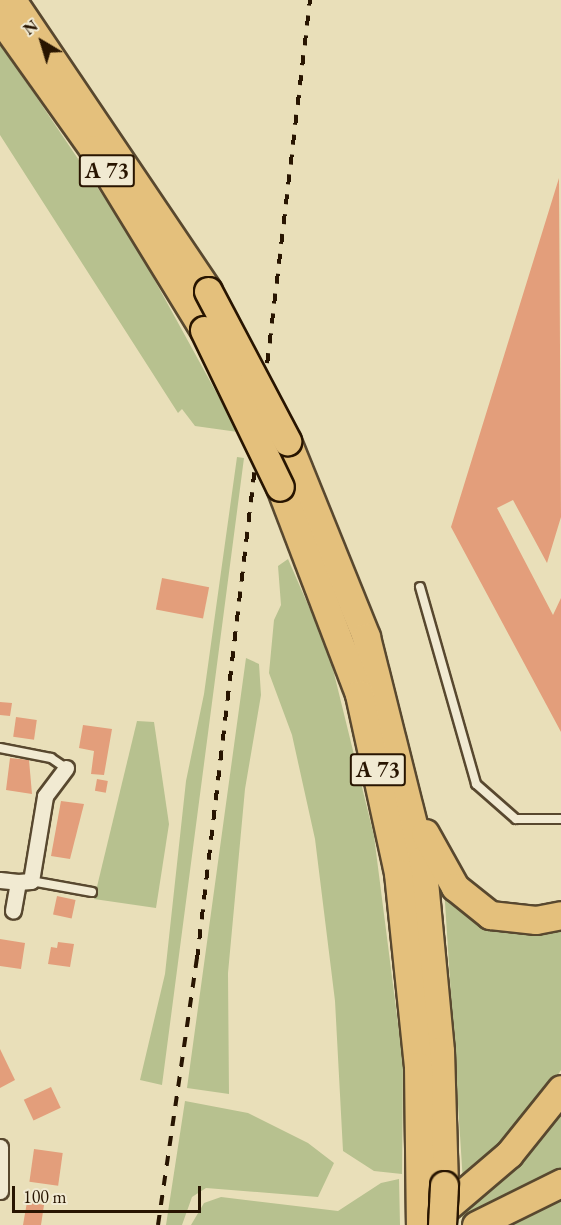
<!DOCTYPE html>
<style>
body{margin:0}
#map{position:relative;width:561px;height:1225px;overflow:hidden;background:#e9dfb9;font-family:"EB Garamond",serif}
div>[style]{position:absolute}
.green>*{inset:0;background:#b7c18f}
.building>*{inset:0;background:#e39e7b;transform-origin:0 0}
.roads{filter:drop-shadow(2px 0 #58482f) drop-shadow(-2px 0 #58482f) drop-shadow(0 2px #58482f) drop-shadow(0 -2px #58482f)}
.service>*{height:8px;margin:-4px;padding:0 4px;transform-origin:4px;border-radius:4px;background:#f1ead2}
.minor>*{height:15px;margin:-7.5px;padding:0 7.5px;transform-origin:7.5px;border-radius:7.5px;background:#f1ead2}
.motorway>*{height:27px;margin:-13.5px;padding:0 13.5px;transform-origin:13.5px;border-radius:13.5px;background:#e4c07c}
.rail>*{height:4px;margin-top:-2px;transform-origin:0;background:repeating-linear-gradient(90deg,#281501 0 10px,transparent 0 20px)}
.bridges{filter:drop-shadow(2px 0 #281501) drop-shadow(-2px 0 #281501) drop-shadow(0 2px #281501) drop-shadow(0 -2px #281501)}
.motorway-bridge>*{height:27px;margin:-13.5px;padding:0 13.5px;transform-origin:13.5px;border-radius:13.5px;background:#e4c07c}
span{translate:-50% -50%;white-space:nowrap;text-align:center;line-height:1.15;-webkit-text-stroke:4.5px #f1ead2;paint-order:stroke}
.shield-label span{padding:2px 4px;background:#f1ead2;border:2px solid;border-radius:4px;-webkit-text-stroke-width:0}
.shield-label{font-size:22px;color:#281501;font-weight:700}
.north{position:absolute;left:12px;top:12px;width:60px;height:60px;-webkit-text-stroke:4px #f1ead2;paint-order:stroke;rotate:322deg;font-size:16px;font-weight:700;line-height:24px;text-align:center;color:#281501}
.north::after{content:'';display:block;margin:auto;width:21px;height:27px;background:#281501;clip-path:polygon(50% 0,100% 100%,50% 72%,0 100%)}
.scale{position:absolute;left:12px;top:1186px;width:189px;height:27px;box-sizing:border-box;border:3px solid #281501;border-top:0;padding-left:8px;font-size:18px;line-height:21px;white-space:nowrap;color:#281501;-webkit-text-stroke:4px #f1ead2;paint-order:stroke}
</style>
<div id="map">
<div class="green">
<i style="clip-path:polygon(0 43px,132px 239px,238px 432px,195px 426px,182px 409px,178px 413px,0 135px)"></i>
<i style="clip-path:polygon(237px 457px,244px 458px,162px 1085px,140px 1080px,165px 974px,186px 781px,204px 694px)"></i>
<i style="clip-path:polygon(288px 559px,329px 653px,374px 836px,403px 1063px,402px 1174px,374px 1171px,343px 1151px,335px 1001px,315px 839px,292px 735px,269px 673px,274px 620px,281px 605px,278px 566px)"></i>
<i style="clip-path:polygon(246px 658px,259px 664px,261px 695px,245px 789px,228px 973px,229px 1094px,187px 1088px)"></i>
<i style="clip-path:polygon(137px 721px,154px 722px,169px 824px,156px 908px,94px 899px)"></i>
<i style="clip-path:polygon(444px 887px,561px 923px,561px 1070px,539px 1104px,463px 1182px)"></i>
<i style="clip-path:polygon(185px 1101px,248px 1113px,308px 1143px,334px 1163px,318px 1197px,206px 1188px,192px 1197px,182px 1225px,166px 1225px)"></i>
<i style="clip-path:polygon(561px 1104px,561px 1174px,463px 1222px,461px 1208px)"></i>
<i style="clip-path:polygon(399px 1179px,400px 1225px,191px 1225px,204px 1203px,221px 1197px,338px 1211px,381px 1183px)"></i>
<i style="clip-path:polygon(561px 1187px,561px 1225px,487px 1225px)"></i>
</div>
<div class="building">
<i style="clip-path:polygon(559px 178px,561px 517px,547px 563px,513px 500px,497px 508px,553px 615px,561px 598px,561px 732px,451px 527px)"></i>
<i style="left:162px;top:578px;width:48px;height:32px;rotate:11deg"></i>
<i style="clip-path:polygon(0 702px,12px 703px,10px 716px,0 715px)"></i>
<i style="left:16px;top:717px;width:21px;height:20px;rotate:8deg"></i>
<i style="clip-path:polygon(83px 725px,112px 729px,104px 775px,91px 774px,94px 751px,79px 748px)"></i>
<i style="clip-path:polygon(10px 758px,29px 760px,32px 794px,6px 790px)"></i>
<i style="left:97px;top:779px;width:11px;height:12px;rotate:10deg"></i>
<i style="clip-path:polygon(61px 801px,84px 804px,70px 859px,51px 856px)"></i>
<i style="left:57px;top:896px;width:19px;height:19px;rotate:12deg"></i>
<i style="clip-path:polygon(0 939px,25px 943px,21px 969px,0 966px)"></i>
<i style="clip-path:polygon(58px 942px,74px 944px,70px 967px,48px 964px,51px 947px,57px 948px)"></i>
<i style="clip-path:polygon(0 1049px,15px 1080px,0 1088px)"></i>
<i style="left:51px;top:1087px;width:23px;height:30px;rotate:65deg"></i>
<i style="left:34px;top:1149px;width:29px;height:33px;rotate:8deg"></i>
<i style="clip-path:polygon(27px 1202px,44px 1205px,41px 1225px,23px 1225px)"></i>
</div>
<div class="roads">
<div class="service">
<i style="left:420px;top:587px;width:205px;rotate:74.1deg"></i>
<i style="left:476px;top:784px;width:53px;rotate:41.2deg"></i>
<i style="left:516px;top:819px;width:45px"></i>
<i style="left:0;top:748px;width:52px;rotate:11.1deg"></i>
<i style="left:51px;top:758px;width:18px;rotate:34deg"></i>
<i style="left:31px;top:881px;width:62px;rotate:10.2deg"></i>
</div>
<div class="minor">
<i style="left:0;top:880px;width:18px;rotate:6deg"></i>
<i style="left:18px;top:882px;width:29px;rotate:100deg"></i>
<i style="left:18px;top:882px;width:13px;rotate:-4deg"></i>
<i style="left:31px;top:881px;width:86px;rotate:-80.6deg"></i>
<i style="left:45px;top:796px;width:35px;rotate:-53deg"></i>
<i style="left:0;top:1147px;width:44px;rotate:90deg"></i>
</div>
<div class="motorway">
<i style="left:12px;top:0;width:351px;rotate:56deg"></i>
<i style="left:0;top:18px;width:161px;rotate:54.6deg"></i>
<i style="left:93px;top:149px;width:212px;rotate:58.5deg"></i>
<i style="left:287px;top:441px;width:211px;rotate:68deg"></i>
<i style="left:366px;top:637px;width:230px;rotate:75.9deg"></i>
<i style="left:422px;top:860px;width:192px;rotate:84.6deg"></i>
<i style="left:440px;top:1051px;width:134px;rotate:88.3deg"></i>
<i style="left:280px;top:487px;width:222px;rotate:69.1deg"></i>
<i style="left:359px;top:694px;width:183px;rotate:77.7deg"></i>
<i style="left:398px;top:873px;width:194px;rotate:84.1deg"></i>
<i style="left:418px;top:1066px;width:159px;rotate:89.3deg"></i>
<i style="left:425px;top:833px;width:62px;rotate:60.9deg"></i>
<i style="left:455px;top:887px;width:45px;rotate:38.7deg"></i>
<i style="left:490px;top:915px;width:46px;rotate:6.2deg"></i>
<i style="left:536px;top:920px;width:25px;rotate:-11deg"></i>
<i style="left:427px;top:1224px;width:108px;rotate:-40.5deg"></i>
<i style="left:509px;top:1154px;width:83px;rotate:-51.3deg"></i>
<i style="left:476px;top:1225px;width:95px;rotate:-26.3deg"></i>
</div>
</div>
<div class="rail">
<i style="left:158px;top:1225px;width:269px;rotate:-81.7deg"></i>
<i style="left:197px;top:959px;width:966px;rotate:-83.28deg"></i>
</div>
<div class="bridges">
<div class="motorway-bridge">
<i style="left:208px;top:291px;width:170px;rotate:62.2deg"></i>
<i style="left:204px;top:330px;width:174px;rotate:64.2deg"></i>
<i style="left:442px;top:1225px;width:40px;rotate:-87.1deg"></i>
</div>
</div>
<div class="shield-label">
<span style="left:107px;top:171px">A 73</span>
<span style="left:378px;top:770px">A 73</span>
</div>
<div class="north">N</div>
<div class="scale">100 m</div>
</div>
